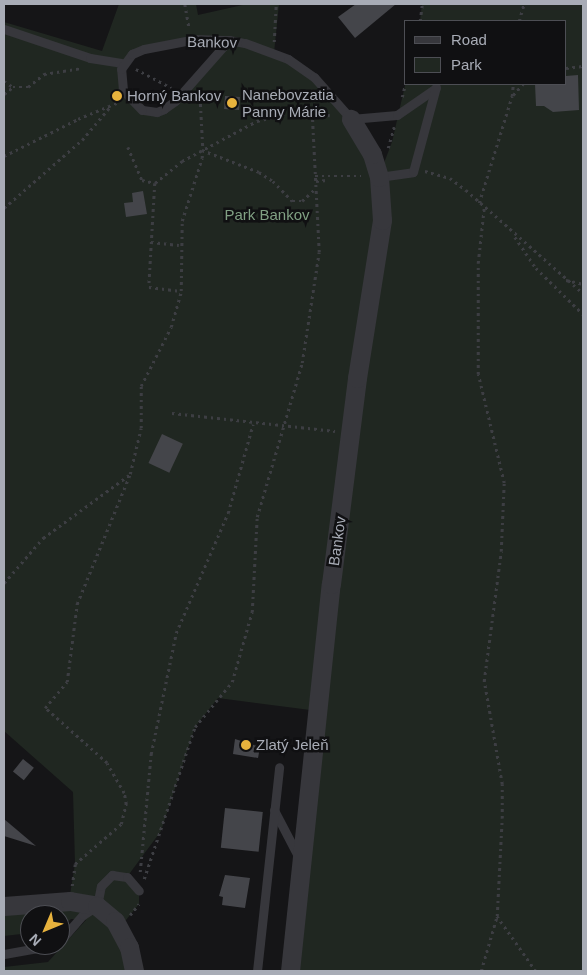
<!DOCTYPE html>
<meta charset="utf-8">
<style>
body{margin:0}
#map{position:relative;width:587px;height:975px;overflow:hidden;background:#151517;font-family:Arial,sans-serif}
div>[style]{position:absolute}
.green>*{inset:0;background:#202721}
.building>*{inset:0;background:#44454a;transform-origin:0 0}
.path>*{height:2.5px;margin-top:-1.25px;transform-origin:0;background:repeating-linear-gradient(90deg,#3d3e43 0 2.5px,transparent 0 6.5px)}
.service>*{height:9px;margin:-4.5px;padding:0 4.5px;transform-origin:4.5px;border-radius:4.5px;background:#37373c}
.minor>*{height:19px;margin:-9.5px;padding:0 9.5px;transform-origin:9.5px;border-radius:9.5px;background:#37373c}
.dots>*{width:14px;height:14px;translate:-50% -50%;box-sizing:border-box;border:2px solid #101012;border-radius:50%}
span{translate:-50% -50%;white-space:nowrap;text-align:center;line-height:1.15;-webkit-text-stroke:5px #101012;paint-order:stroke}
.street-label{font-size:15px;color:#a8acb6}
.poi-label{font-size:15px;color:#a8acb6}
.left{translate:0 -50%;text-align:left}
.park-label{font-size:15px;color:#80a083}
.frame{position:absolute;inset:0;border:5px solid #a8acb6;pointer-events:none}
.legend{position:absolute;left:404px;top:20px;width:162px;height:65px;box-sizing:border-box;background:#101012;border:1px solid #4d4e54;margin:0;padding:6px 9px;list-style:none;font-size:15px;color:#a8acb6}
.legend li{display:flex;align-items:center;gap:10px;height:25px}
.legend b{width:25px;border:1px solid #4d4e54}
.north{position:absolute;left:20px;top:905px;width:50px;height:50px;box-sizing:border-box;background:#101012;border:1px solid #4d4e54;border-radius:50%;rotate:225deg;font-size:14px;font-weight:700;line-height:20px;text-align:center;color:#a8acb6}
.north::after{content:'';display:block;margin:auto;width:18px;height:22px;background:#e7b23d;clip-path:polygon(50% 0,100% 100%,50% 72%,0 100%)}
</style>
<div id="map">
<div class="green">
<i style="clip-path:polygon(evenodd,119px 4px,196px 4px,198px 15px,247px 4px,279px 4px,274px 53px,328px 91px,379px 176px,392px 142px,406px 81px,406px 84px,566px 84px,566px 21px,420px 21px,422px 4px,583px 4px,583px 971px,290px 971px,318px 711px,218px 698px,195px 727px,161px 831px,127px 877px,139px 891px,139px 904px,126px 920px,116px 921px,134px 971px,4px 971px,4px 967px,48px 962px,86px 920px,71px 919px,60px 929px,60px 915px,30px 915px,30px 933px,4px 936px,4px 906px,69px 901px,75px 864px,73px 792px,4px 731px,4px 22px,102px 51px,119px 4px,196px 39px,229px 40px,164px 109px,135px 106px,120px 75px,138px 51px,196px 39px)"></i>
</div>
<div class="building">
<i style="clip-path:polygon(356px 4px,396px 4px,355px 38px,338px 17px)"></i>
<i style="clip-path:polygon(578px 75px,579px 110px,553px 112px,544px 106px,536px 106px,535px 84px,566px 84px,566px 76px)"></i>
<i style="left:225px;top:96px;width:15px;height:13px;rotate:4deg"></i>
<i style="clip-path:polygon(143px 191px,147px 214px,126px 217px,124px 203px,133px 202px,132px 193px)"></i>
<i style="left:162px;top:434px;width:23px;height:32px;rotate:25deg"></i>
<i style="clip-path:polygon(235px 739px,260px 747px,258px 758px,233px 754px)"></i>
<i style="left:23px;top:759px;width:14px;height:16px;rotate:39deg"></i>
<i style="left:225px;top:808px;width:38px;height:40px;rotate:6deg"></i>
<i style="clip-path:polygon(4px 819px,36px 846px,4px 836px)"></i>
<i style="clip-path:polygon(225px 875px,250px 878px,245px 908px,222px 905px,223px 897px,219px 896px)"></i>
</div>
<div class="path">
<i style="left:185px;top:4px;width:23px;rotate:80deg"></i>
<i style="left:420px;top:21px;width:17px;rotate:-83deg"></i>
<i style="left:519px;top:21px;width:18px;rotate:-74deg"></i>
<i style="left:274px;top:42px;width:38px;rotate:-87deg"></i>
<i style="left:566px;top:68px;width:17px;rotate:-7deg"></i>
<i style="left:136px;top:69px;width:40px;rotate:28deg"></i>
<i style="left:4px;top:81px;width:11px;rotate:34deg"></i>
<i style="left:13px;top:87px;width:15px"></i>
<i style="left:28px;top:87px;width:21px;rotate:-39deg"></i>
<i style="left:44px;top:74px;width:36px;rotate:-9deg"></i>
<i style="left:200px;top:91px;width:58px;rotate:87deg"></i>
<i style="left:4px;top:94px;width:11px;rotate:-38deg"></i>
<i style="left:513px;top:95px;width:15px;rotate:-48deg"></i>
<i style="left:402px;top:97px;width:16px;rotate:-76deg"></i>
<i style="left:128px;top:147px;width:36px;rotate:67deg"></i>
<i style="left:142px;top:180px;width:13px;rotate:13deg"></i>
<i style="left:155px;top:183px;width:35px;rotate:-39deg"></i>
<i style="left:182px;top:161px;width:85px;rotate:-28.1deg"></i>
<i style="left:257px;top:121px;width:40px;rotate:-14.4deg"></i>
<i style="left:296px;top:111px;width:34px;rotate:7deg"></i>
<i style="left:388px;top:148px;width:22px;rotate:-74deg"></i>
<i style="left:202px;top:150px;width:61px;rotate:21.1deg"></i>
<i style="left:259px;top:172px;width:17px;rotate:33deg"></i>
<i style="left:273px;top:181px;width:28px;rotate:46deg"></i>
<i style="left:292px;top:201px;width:10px"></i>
<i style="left:302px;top:201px;width:19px;rotate:-43deg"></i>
<i style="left:4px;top:156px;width:83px;rotate:-26.6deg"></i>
<i style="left:78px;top:119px;width:44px;rotate:-22.5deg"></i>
<i style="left:425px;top:171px;width:26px;rotate:16deg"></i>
<i style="left:450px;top:178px;width:20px;rotate:37deg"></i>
<i style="left:466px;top:190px;width:156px;rotate:41.4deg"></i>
<i style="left:315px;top:176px;width:46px"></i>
<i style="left:316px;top:181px;width:11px;rotate:-5deg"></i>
<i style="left:155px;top:183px;width:104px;rotate:93.3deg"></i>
<i style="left:149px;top:287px;width:32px;rotate:7deg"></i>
<i style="left:479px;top:203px;width:112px;rotate:-72.9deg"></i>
<i style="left:512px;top:96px;width:12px;rotate:-85deg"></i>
<i style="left:4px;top:208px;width:103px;rotate:-41.1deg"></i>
<i style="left:82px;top:140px;width:42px;rotate:-49.8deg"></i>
<i style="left:515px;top:237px;width:37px;rotate:56deg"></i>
<i style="left:536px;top:268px;width:66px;rotate:44.4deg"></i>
<i style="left:151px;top:242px;width:28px;rotate:6deg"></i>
<i style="left:566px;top:280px;width:17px;rotate:13deg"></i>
<i style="left:172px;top:413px;width:164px;rotate:6.3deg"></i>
<i style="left:4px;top:583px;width:60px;rotate:-49.1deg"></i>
<i style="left:43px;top:538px;width:107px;rotate:-36.2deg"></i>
<i style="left:140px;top:872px;width:119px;rotate:-84.7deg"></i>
<i style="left:151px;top:754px;width:124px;rotate:-78.3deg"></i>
<i style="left:176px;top:633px;width:131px;rotate:-66.6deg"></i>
<i style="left:228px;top:513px;width:92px;rotate:-74.3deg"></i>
<i style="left:144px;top:879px;width:160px;rotate:-71.5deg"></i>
<i style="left:195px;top:727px;width:58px;rotate:-50.6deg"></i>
<i style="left:232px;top:682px;width:73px;rotate:-74.1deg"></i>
<i style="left:252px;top:612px;width:95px;rotate:-87deg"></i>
<i style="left:257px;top:517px;width:160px;rotate:-73.7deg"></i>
<i style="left:302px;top:363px;width:112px;rotate:-81.3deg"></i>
<i style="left:319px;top:252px;width:140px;rotate:-92.9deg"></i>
<i style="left:72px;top:886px;width:22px;rotate:-82deg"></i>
<i style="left:75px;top:864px;width:61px;rotate:-41deg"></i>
<i style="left:121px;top:824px;width:21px;rotate:-76deg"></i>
<i style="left:126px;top:804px;width:11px;rotate:-100deg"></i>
<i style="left:124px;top:793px;width:34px;rotate:-120deg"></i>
<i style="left:107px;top:763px;width:83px;rotate:-138.4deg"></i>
<i style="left:45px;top:708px;width:34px;rotate:-50deg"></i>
<i style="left:67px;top:682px;width:79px;rotate:-82.7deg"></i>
<i style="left:77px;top:604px;width:140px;rotate:-67.8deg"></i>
<i style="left:130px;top:474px;width:47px;rotate:-76.6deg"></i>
<i style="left:141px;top:428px;width:42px;rotate:-90deg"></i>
<i style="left:141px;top:386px;width:66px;rotate:-63deg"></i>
<i style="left:171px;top:327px;width:37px;rotate:-74deg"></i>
<i style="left:181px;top:291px;width:70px;rotate:-89.2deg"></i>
<i style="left:182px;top:221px;width:66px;rotate:-72.4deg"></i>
<i style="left:202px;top:158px;width:8px;rotate:-90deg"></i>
<i style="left:130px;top:915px;width:14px;rotate:-51deg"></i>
<i style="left:497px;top:916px;width:67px;rotate:54.7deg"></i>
<i style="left:481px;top:971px;width:57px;rotate:-73.8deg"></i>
<i style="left:497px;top:916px;width:98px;rotate:-87.1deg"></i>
<i style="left:502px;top:818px;width:34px;rotate:-90deg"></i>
<i style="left:502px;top:784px;width:105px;rotate:-99.9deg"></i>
<i style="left:484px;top:681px;width:131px;rotate:-82.5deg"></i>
<i style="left:501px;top:551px;width:68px;rotate:-87.5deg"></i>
<i style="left:504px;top:483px;width:112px;rotate:-103.4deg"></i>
<i style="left:478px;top:374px;width:111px;rotate:-90deg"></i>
<i style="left:478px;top:263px;width:55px;rotate:-83.8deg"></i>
</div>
<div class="service">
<i style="left:4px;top:29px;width:91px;rotate:18.6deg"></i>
<i style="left:90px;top:58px;width:33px;rotate:9deg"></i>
<i style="left:229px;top:40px;width:81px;rotate:131.5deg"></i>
<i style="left:175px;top:101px;width:14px;rotate:144deg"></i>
<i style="left:164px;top:109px;width:8px;rotate:157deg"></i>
<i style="left:157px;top:112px;width:15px;rotate:-172deg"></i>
<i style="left:142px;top:110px;width:28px;rotate:-134deg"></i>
<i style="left:123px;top:90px;width:21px;rotate:-95deg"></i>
<i style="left:121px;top:69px;width:19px;rotate:-54deg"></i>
<i style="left:132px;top:54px;width:13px;rotate:-23deg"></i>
<i style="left:144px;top:49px;width:53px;rotate:-10.9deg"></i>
<i style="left:196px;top:39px;width:33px;rotate:2deg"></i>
<i style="left:229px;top:40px;width:16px;rotate:11deg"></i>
<i style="left:245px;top:43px;width:46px;rotate:20.4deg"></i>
<i style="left:288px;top:59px;width:32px;rotate:35deg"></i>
<i style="left:314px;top:77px;width:56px;rotate:48.6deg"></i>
<i style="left:351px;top:119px;width:46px;rotate:-5deg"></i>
<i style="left:397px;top:115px;width:47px;rotate:-34.7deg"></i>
<i style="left:379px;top:177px;width:34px;rotate:-8deg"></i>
<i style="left:413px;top:172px;width:88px;rotate:-74.9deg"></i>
<i style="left:274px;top:810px;width:52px;rotate:62.4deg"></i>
<i style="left:60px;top:941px;width:35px;rotate:-49deg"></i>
<i style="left:83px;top:915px;width:17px;rotate:-33deg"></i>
<i style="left:97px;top:906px;width:20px;rotate:-79deg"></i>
<i style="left:101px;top:886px;width:16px;rotate:-45deg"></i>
<i style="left:112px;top:875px;width:15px;rotate:8deg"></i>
<i style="left:127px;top:877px;width:18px;rotate:49deg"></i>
<i style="left:4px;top:954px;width:51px;rotate:-10.2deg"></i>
<i style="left:257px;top:971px;width:205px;rotate:-83.8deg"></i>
</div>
<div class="minor">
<i style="left:4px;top:906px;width:66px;rotate:-4.3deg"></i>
<i style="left:70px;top:901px;width:27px;rotate:10deg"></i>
<i style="left:97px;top:906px;width:23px;rotate:40deg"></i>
<i style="left:115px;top:921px;width:30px;rotate:62deg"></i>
<i style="left:129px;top:947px;width:25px;rotate:78deg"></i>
<i style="left:290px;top:971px;width:389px;rotate:-84deg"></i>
<i style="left:331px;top:584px;width:208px;rotate:-82.8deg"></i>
<i style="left:357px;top:378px;width:160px;rotate:-81deg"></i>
<i style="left:382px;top:220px;width:43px;rotate:-94deg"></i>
<i style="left:379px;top:177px;width:24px;rotate:-107deg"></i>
<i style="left:372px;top:154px;width:41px;rotate:-121deg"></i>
</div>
<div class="dots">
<i style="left:117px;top:96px;background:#e7b23d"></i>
<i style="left:232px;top:103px;background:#e7b23d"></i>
<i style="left:246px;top:745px;background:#e7b23d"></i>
</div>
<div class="street-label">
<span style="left:212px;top:42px;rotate:1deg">Bankov</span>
<span style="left:337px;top:541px;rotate:-82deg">Bankov</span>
</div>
<div class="poi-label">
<span class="left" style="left:242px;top:103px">Nanebovzatia<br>Panny Márie</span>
<span class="left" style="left:127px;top:96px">Horný Bankov</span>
<span class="left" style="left:256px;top:745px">Zlatý Jeleň</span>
</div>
<div class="park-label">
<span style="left:267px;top:215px">Park Bankov</span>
</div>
<div class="frame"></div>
<ul class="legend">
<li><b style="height:6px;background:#37373c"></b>Road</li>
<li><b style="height:14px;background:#202721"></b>Park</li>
</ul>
<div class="north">N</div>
</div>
